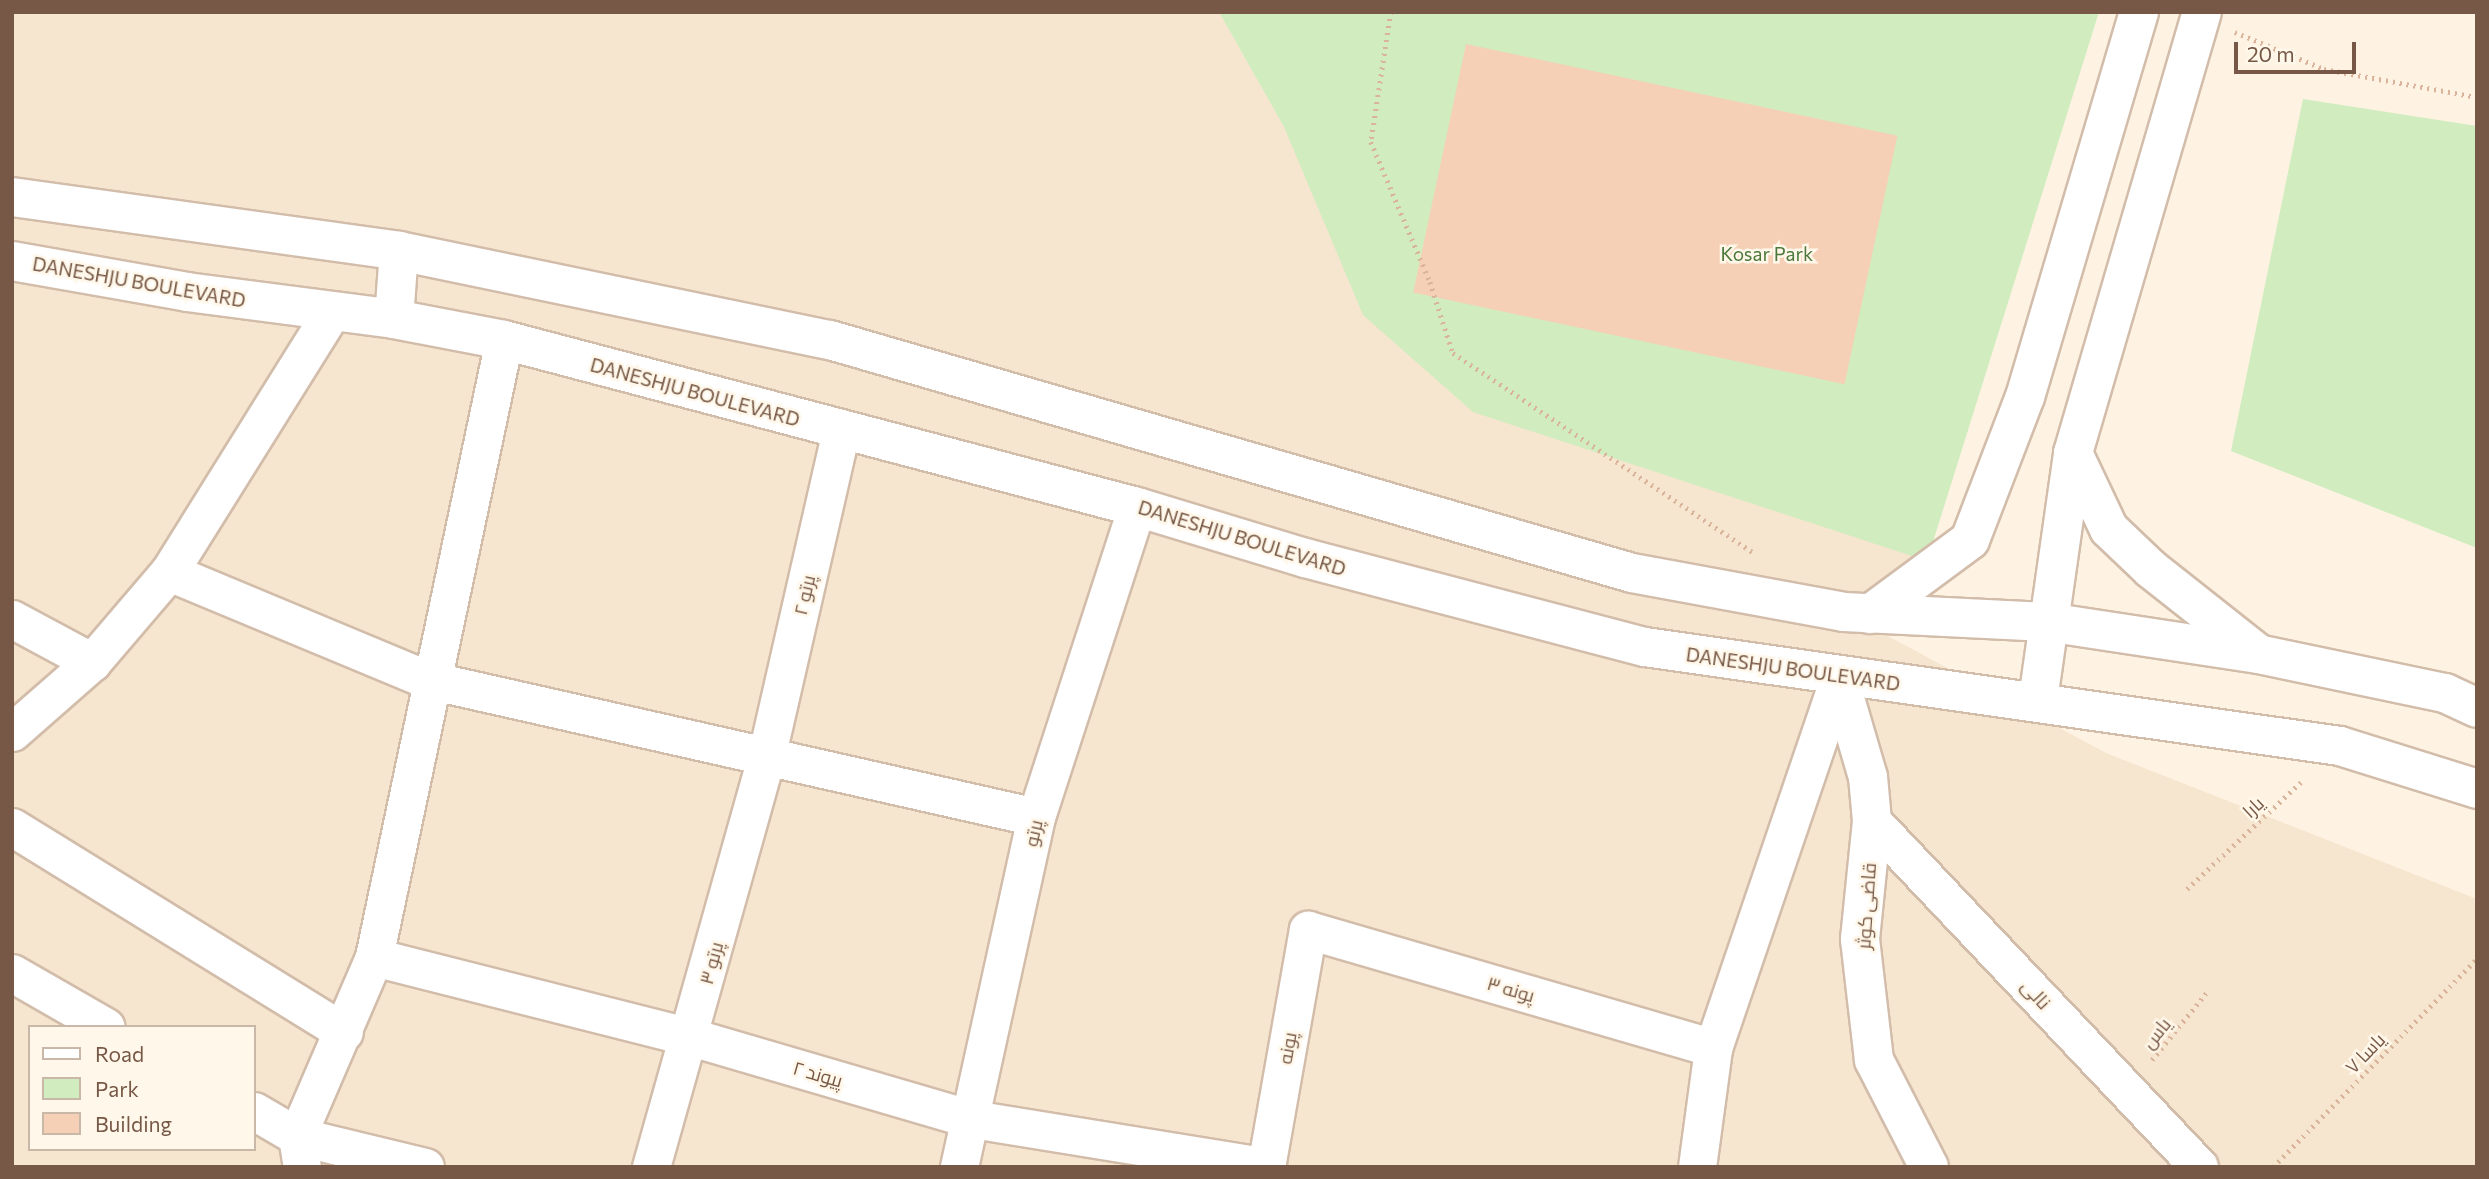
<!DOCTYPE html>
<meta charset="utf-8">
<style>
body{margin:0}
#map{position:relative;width:2489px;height:1179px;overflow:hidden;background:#fef3e2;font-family:Commissioner,Cairo,sans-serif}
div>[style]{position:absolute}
.residential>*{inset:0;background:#f6e5cf}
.green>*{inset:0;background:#d1ecbf}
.building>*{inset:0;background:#f5d0b7;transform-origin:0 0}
.path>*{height:4.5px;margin-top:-2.25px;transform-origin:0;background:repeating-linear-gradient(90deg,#dab49a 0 2px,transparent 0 7px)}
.roads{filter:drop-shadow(2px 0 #d2bcaa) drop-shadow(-2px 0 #d2bcaa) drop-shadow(0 2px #d2bcaa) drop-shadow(0 -2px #d2bcaa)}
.street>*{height:37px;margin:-18.5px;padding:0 18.5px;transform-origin:18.5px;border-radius:18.5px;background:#fff}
.secondary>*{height:38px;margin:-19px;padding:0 19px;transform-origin:19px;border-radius:19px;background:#fff}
span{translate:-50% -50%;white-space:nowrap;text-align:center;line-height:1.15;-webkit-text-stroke:5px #fff7e9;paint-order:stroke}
.park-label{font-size:19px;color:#4c783b}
.street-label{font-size:19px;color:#775846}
.frame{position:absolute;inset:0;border:14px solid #775846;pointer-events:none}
.legend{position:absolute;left:28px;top:1025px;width:228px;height:126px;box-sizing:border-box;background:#fff7e9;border:2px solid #c9b7a8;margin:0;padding:9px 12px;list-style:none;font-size:21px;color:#775846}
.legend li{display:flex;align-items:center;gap:14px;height:35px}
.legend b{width:35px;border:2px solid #c9b7a8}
.scale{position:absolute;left:2234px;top:42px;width:122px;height:32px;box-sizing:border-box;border:4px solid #775846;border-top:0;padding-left:9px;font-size:21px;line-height:24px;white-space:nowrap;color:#775846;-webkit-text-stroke:5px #fff7e9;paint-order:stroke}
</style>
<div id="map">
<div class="residential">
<i style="clip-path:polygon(evenodd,12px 12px,1219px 12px,1418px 362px,1927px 561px,1845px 613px,2106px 753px,2477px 899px,2477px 1167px,12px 1167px,12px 12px,30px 1027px,254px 1027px,254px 1149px,30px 1149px,30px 1027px)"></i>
</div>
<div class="green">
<i style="clip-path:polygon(1219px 12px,2099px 12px,1927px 561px,1473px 412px,1363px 315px,1284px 127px)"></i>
<i style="clip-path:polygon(2303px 99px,2477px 126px,2477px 548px,2231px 451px)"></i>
</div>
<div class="building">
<i style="left:1466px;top:44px;width:441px;height:254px;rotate:12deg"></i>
</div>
<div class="path">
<i style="left:1391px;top:12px;width:132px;rotate:98.7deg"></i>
<i style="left:1371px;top:142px;width:152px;rotate:67.1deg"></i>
<i style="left:1430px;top:282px;width:75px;rotate:72.1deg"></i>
<i style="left:1453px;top:353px;width:361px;rotate:33.6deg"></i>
<i style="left:2235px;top:32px;width:96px;rotate:22.6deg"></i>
<i style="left:2324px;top:69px;width:156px;rotate:10.4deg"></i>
<i style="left:2187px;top:889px;width:156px;rotate:-43.2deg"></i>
<i style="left:2152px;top:1060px;width:86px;rotate:-51.1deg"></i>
<i style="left:2273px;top:1167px;width:291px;rotate:-45.6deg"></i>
</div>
<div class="roads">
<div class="street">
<i style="left:169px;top:572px;width:282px;rotate:22.6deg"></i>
<i style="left:429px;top:680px;width:622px;rotate:12.72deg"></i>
<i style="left:12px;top:619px;width:91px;rotate:28.3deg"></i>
<i style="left:12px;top:732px;width:106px;rotate:-41.2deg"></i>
<i style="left:92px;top:662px;width:118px;rotate:-49.5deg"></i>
<i style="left:169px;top:572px;width:305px;rotate:-58deg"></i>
<i style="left:1872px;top:821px;width:476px;rotate:46.6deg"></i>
<i style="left:12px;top:827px;width:390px;rotate:31.7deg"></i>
<i style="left:374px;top:957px;width:327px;rotate:14.2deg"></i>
<i style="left:691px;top:1037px;width:293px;rotate:16.3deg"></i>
<i style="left:972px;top:1119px;width:299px;rotate:9.2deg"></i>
<i style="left:12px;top:973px;width:108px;rotate:29.9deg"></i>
<i style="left:254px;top:1111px;width:50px;rotate:30.2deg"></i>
<i style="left:297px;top:1136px;width:31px;rotate:81deg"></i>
<i style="left:425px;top:1167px;width:132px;rotate:-166.4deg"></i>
<i style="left:297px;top:1136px;width:195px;rotate:-66.7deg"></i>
<i style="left:374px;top:957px;width:631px;rotate:-78.1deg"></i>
<i style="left:651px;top:1167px;width:425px;rotate:-74.3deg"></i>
<i style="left:766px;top:758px;width:335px;rotate:-77.1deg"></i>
<i style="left:959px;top:1167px;width:358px;rotate:-77.6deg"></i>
<i style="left:1036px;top:817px;width:326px;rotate:-72deg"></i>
<i style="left:1266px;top:1167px;width:241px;rotate:-80deg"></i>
<i style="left:1308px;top:930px;width:422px;rotate:16.2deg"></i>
<i style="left:1697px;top:1167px;width:120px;rotate:-82.3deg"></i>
<i style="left:1713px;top:1048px;width:391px;rotate:-71.2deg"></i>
</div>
<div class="secondary">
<i style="left:12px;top:197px;width:391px;rotate:7.9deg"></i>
<i style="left:399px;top:251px;width:440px;rotate:11.7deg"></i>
<i style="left:830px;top:340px;width:835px;rotate:16.2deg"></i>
<i style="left:1632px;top:573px;width:216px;rotate:10.4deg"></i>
<i style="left:1844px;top:612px;width:203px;rotate:2.8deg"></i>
<i style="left:2047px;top:622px;width:213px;rotate:8.6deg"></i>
<i style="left:2258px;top:654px;width:191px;rotate:11.8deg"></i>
<i style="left:2445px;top:693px;width:35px;rotate:25deg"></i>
<i style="left:12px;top:261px;width:178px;rotate:10deg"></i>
<i style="left:187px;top:292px;width:209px;rotate:7.4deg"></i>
<i style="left:394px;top:319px;width:112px;rotate:10.8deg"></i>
<i style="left:504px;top:340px;width:655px;rotate:14.78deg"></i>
<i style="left:1137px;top:507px;width:176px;rotate:16.9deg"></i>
<i style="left:1305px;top:558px;width:351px;rotate:14.7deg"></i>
<i style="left:1645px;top:647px;width:702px;rotate:8.11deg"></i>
<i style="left:2340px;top:746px;width:144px;rotate:17.4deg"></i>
<i style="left:394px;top:319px;width:68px;rotate:-85.8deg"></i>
<i style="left:2073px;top:453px;width:84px;rotate:64.7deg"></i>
<i style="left:2109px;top:529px;width:58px;rotate:43.6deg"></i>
<i style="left:2151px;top:569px;width:134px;rotate:38.3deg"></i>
<i style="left:1870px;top:614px;width:124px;rotate:-36.5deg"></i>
<i style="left:1970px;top:540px;width:153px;rotate:-69deg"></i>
<i style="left:2025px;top:397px;width:402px;rotate:-73.5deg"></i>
<i style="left:1839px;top:678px;width:103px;rotate:73.7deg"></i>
<i style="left:1868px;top:777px;width:44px;rotate:84.8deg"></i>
<i style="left:1872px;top:821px;width:119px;rotate:95.8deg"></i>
<i style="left:1860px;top:939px;width:122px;rotate:83.4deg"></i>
<i style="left:1874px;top:1060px;width:120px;rotate:62.8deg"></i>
<i style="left:2038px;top:700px;width:249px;rotate:-81.9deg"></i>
<i style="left:2073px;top:453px;width:459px;rotate:-73.7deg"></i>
</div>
</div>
<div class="park-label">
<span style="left:1767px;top:254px">Kosar Park</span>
</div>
<div class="street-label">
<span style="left:139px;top:282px;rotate:10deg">DANESHJU BOULEVARD</span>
<span style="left:695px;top:392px;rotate:15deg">DANESHJU BOULEVARD</span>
<span style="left:1242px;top:538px;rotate:17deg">DANESHJU BOULEVARD</span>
<span style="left:804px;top:595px;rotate:-77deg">پرتو ۲</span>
<span style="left:1793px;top:669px;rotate:8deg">DANESHJU BOULEVARD</span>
<span style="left:2253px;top:807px;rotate:-43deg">یارا</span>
<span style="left:1033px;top:833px;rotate:-77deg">پرتو</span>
<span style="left:1866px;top:906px;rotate:-86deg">قاضی کوثر</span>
<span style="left:711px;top:963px;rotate:-75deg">پرتو ۳</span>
<span style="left:1511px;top:989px;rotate:16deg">پونه ۳</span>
<span style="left:2036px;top:994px;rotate:47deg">نالی</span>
<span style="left:2156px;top:1033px;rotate:-51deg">یاس</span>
<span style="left:1287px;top:1048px;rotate:-80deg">پونه</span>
<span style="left:2365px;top:1053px;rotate:-46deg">یاسا ۷</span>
<span style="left:818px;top:1074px;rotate:16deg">پیوند ۲</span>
</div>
<div class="frame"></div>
<ul class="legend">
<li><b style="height:9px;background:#fff"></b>Road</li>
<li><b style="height:19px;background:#d1ecbf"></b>Park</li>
<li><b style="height:19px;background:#f5d0b7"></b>Building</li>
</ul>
<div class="scale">20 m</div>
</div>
